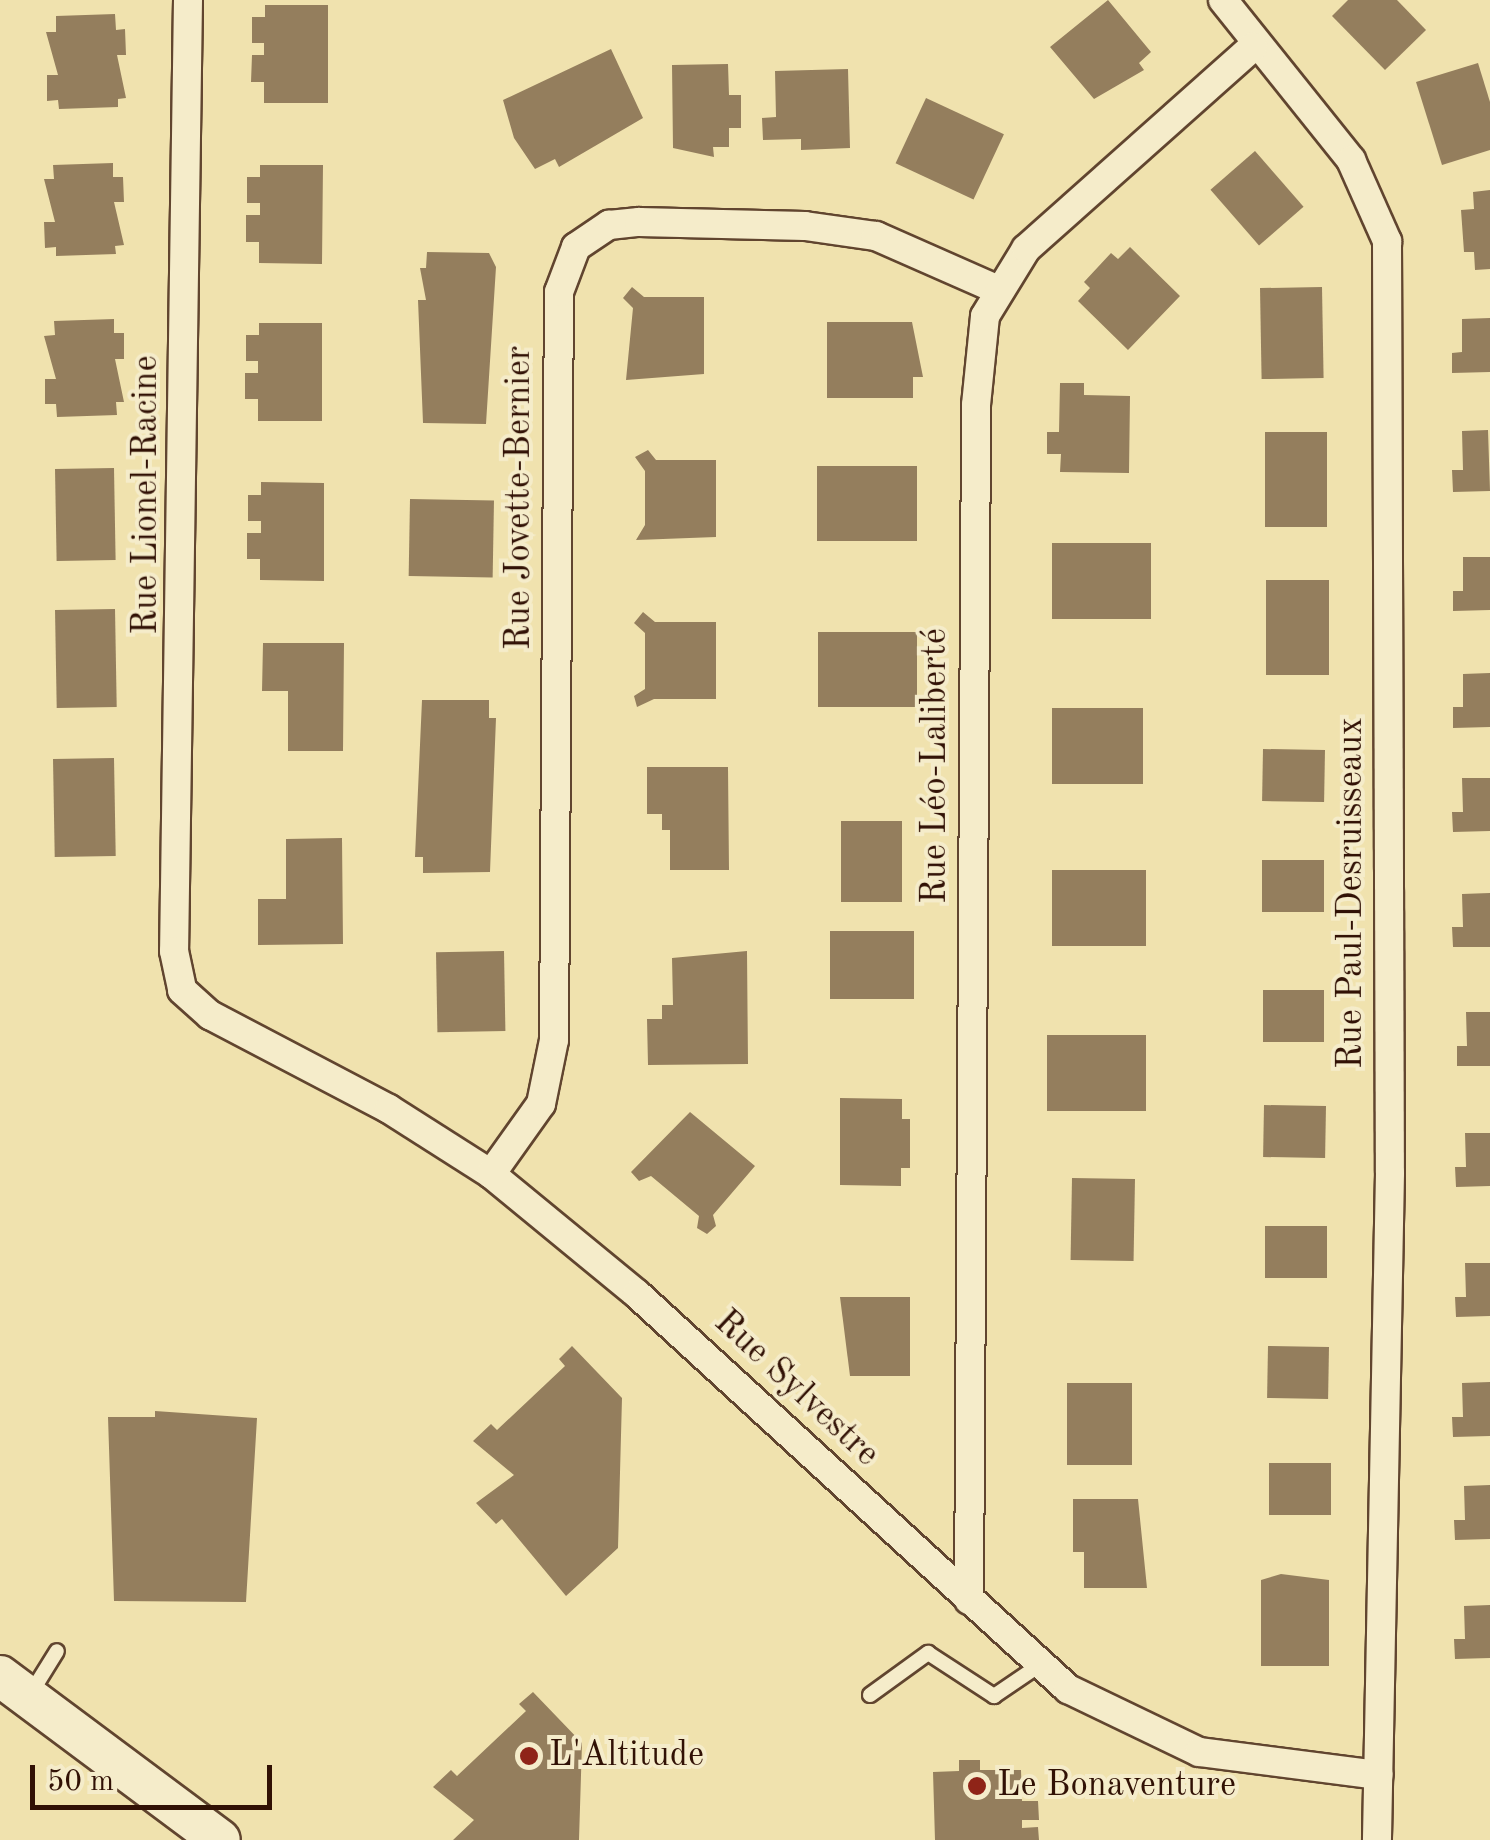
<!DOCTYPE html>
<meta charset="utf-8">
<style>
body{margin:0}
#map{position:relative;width:1490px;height:1840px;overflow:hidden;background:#f0e2ae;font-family:"Old Standard TT",serif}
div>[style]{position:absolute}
.building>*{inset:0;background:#947e5d;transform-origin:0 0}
.roads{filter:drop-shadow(2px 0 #61452f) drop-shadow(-2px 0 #61452f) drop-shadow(0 2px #61452f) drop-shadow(0 -2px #61452f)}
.lane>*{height:14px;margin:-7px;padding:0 7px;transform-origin:7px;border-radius:7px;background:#f5ecca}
.street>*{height:28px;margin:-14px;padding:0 14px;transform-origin:14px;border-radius:14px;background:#f5ecca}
.secondary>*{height:40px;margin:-20px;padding:0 20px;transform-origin:20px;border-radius:20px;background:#f5ecca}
.dots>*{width:28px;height:28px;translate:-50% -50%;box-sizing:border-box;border:5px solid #f5ecca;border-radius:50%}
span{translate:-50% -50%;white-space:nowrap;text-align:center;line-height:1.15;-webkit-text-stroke:8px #f5ecca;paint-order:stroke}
.street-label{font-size:35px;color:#311105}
.poi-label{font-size:35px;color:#311105}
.left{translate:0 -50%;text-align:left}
.scale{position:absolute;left:30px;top:1765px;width:242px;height:45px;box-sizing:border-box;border:5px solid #311105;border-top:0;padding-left:12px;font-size:30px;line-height:35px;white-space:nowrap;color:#311105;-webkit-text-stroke:8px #f5ecca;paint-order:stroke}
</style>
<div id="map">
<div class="building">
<i style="clip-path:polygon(1108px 0,1151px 52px,1139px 63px,1144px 70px,1094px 99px,1050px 47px)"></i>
<i style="clip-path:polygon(1348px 0,1397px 0,1426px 30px,1385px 70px,1332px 16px)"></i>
<i style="clip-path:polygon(265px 5px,328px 5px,328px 103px,264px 103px,264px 82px,251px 82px,252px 55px,264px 55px,264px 43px,252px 43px,252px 17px,265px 17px)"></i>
<i style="clip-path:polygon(115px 14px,116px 30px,125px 29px,126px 55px,117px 55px,126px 98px,118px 99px,118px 107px,59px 109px,58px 100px,47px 101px,47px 75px,58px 75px,46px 32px,56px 32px,56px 16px)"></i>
<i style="clip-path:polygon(611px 49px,643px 118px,559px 167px,555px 159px,535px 169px,514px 138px,503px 100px)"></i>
<i style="clip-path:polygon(1478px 63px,1490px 102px,1490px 150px,1442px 165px,1416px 82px)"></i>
<i style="clip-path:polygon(728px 64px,729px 95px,741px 95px,741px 128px,729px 128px,729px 147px,713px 147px,714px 157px,673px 148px,672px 65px)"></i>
<i style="clip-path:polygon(848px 69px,850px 148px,801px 150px,801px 139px,763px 140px,762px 118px,776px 117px,775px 71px)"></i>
<i style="left:926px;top:98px;width:86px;height:72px;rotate:25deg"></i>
<i style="left:1255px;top:151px;width:74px;height:59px;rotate:49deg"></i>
<i style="clip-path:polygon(113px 163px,113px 177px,123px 177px,124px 202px,114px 202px,124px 245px,115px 246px,116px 254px,56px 256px,56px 247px,45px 248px,44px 222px,55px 222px,44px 179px,54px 179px,53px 165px)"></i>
<i style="clip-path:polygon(260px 165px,323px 165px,322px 264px,259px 263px,259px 242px,246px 242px,246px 215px,260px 215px,260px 203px,247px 203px,247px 177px,260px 177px)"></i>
<i style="clip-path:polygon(1490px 190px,1490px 269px,1475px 270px,1474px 252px,1464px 252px,1461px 210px,1474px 209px,1473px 192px)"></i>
<i style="clip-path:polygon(1130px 247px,1180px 296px,1128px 350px,1078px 301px,1090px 288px,1084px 282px,1111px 253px,1118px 259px)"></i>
<i style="clip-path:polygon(427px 252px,489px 253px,496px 267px,486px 424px,423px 423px,418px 300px,426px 300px,420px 268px,426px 268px)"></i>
<i style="clip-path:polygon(632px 287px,644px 297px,704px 297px,704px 374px,626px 380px,633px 308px,623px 298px)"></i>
<i style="left:1322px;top:287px;width:91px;height:62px;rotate:89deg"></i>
<i style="clip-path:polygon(1490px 318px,1490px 372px,1452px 373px,1452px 353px,1462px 352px,1462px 319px)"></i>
<i style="clip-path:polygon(114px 319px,114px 333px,124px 333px,124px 359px,115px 359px,124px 402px,116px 402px,117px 415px,57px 417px,56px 404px,45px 404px,45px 379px,56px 379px,44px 336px,55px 335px,54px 321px)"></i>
<i style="clip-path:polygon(827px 322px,912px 322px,923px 377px,913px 377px,913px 398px,827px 398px)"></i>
<i style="clip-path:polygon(259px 323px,322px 323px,322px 421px,258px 421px,258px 399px,245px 399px,245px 373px,258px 373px,258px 361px,246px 361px,246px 335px,259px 335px)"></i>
<i style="clip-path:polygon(1060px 383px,1084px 383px,1084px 395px,1130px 396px,1129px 473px,1060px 472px,1061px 454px,1047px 454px,1047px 432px,1059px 432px)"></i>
<i style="clip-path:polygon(1488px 430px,1490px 491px,1453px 492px,1452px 470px,1463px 470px,1462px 431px)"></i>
<i style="left:1265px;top:432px;width:62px;height:95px"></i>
<i style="clip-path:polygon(648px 450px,656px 460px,716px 460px,716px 537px,636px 540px,645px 525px,645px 471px,635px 457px)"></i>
<i style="left:817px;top:466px;width:100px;height:75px"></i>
<i style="left:114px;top:468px;width:92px;height:59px;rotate:89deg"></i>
<i style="clip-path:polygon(261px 482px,324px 483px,324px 581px,260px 580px,260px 559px,247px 559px,247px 533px,261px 533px,261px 521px,248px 521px,248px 495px,261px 495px)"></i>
<i style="left:410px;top:499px;width:84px;height:77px;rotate:1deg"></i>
<i style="left:1052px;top:543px;width:99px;height:76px"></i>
<i style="clip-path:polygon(1463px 557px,1490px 557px,1490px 610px,1453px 611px,1453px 591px,1463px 591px)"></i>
<i style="left:1266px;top:580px;width:63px;height:95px"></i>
<i style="left:115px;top:609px;width:98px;height:60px;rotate:89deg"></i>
<i style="clip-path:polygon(643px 612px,655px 622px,716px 622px,716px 699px,654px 699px,637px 707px,634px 696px,645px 689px,645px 633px,634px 623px)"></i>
<i style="left:818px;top:632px;width:99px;height:75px"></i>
<i style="clip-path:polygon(263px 643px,344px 643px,343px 751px,288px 751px,288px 691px,262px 691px)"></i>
<i style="clip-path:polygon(1490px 673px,1490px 727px,1453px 728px,1453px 707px,1463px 707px,1463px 674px)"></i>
<i style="clip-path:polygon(422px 700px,489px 700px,489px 718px,496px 718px,490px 872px,423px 873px,423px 857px,415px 857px)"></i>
<i style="left:1143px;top:708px;width:76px;height:91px;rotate:90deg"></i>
<i style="left:1263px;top:749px;width:62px;height:52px;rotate:1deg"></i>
<i style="left:114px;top:758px;width:98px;height:61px;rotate:89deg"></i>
<i style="clip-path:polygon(647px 767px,728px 767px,729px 870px,670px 870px,670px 830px,662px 830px,662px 814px,647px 814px)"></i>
<i style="clip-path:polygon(1462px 778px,1490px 778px,1490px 831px,1453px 832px,1452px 812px,1463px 812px)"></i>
<i style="left:841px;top:821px;width:61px;height:81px"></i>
<i style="clip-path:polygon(342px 838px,343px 944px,258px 945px,258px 899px,286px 899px,286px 839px)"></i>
<i style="left:1262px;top:860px;width:62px;height:52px"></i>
<i style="left:1052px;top:870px;width:94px;height:76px"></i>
<i style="clip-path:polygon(1490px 893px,1490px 947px,1453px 947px,1452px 927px,1463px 927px,1462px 894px)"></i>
<i style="left:914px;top:931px;width:68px;height:84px;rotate:90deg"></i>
<i style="left:504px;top:951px;width:80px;height:68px;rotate:89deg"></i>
<i style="clip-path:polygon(747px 951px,748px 1064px,648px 1065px,647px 1019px,662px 1019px,662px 1005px,673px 1005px,672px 958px)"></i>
<i style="left:1263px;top:990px;width:61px;height:52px"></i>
<i style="clip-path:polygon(1466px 1012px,1490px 1012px,1490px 1066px,1457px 1066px,1457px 1046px,1467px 1046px)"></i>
<i style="left:1047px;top:1035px;width:99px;height:76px"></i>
<i style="clip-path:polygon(840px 1098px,902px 1099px,902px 1119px,910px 1119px,910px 1168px,901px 1168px,901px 1186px,840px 1185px)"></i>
<i style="left:1264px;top:1105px;width:62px;height:52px;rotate:1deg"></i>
<i style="clip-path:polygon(690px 1112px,755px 1166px,713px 1215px,716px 1226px,707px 1234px,697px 1228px,699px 1216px,651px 1176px,639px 1181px,631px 1172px)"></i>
<i style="clip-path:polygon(1465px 1133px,1490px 1133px,1490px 1186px,1456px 1187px,1455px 1167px,1466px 1167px)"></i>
<i style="left:1072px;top:1178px;width:63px;height:82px;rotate:1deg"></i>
<i style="left:1265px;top:1226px;width:62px;height:52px"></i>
<i style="clip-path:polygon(1465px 1263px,1490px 1263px,1490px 1316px,1456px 1317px,1455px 1297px,1466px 1297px)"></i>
<i style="clip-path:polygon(840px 1297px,910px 1297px,910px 1376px,850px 1376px)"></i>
<i style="clip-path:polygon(572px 1346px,622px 1398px,618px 1548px,566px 1596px,502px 1519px,496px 1524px,476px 1503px,514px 1475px,473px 1441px,491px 1424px,497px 1430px,565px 1366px,559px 1359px)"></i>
<i style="left:1268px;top:1346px;width:61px;height:52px;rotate:1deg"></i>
<i style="clip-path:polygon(1490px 1382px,1490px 1436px,1453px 1437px,1452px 1417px,1463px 1417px,1462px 1383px)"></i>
<i style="left:1067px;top:1383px;width:65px;height:82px"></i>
<i style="clip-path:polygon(155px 1411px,257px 1418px,246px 1602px,114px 1601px,108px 1417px,155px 1417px)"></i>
<i style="left:1269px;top:1463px;width:62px;height:52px"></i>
<i style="clip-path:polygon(1490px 1485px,1490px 1539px,1455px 1540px,1454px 1520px,1465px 1520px,1464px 1486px)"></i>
<i style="clip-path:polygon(1073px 1499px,1138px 1499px,1147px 1588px,1084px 1588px,1084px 1552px,1073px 1552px)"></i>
<i style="clip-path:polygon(1281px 1574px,1329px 1580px,1329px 1666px,1261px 1666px,1261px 1580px)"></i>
<i style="clip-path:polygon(1490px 1605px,1490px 1658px,1455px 1659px,1454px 1639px,1465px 1639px,1464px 1606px)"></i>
<i style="clip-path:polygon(533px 1692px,582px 1743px,579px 1840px,453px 1840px,474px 1820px,433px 1787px,451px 1770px,457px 1776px,526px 1711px,519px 1704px)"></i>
<i style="clip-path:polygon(959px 1760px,980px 1760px,980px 1770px,1021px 1770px,1022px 1801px,1038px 1801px,1039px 1820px,1022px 1820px,1022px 1828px,1038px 1827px,1039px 1840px,935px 1840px,933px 1772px,959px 1771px)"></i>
</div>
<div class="roads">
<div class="lane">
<i style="left:31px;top:1693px;width:49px;rotate:-58.2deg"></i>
<i style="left:870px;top:1695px;width:72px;rotate:-35.9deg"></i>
<i style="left:928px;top:1653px;width:79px;rotate:33.1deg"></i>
<i style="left:994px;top:1696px;width:57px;rotate:-34.2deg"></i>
</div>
<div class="street">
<i style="left:188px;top:0;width:951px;rotate:90.84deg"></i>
<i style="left:174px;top:951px;width:40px;rotate:78deg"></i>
<i style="left:182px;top:990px;width:38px;rotate:42deg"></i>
<i style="left:210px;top:1015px;width:202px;rotate:27.7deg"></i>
<i style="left:389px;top:1109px;width:121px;rotate:32.5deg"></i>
<i style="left:491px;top:1174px;width:189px;rotate:39.4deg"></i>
<i style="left:637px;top:1294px;width:585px;rotate:42.5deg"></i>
<i style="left:1068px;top:1689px;width:145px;rotate:25.7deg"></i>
<i style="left:1199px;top:1752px;width:181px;rotate:7.3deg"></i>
<i style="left:1223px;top:0;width:205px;rotate:51.3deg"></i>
<i style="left:1351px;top:160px;width:89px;rotate:66deg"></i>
<i style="left:1387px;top:241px;width:932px;rotate:89.82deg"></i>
<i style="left:1390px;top:1173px;width:667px;rotate:91.12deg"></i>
<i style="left:491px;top:1174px;width:86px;rotate:-54.5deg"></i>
<i style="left:541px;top:1104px;width:65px;rotate:-78.5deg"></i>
<i style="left:554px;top:1040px;width:748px;rotate:-89.62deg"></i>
<i style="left:559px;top:292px;width:48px;rotate:-69.3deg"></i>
<i style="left:576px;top:247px;width:40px;rotate:-34deg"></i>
<i style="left:609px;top:225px;width:30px;rotate:-6deg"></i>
<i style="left:639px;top:222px;width:166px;rotate:1.4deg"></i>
<i style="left:805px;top:226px;width:72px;rotate:8deg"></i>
<i style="left:876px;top:236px;width:131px;rotate:23.8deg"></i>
<i style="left:969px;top:1600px;width:1195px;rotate:-89.66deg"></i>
<i style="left:976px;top:405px;width:89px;rotate:-84.2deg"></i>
<i style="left:985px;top:316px;width:79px;rotate:-58.5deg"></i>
<i style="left:1026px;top:249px;width:304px;rotate:-41.7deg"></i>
</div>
<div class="secondary">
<i style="left:0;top:1676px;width:274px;rotate:36.7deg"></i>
</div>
</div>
<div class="dots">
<i style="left:529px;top:1756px;background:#8f2418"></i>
<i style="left:977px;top:1786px;background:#8f2418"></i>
</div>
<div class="street-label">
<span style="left:147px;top:495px;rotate:-90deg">Rue Lionel-Racine</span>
<span style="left:520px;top:498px;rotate:-90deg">Rue Jovette-Bernier</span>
<span style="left:936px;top:766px;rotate:-90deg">Rue Léo-Laliberté</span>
<span style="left:1352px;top:893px;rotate:-90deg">Rue Paul-Desruisseaux</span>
<span style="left:796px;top:1389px;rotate:43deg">Rue Sylvestre</span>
</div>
<div class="poi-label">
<span class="left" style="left:549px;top:1756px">L'Altitude</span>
<span class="left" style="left:997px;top:1786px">Le Bonaventure</span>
</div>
<div class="scale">50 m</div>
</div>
